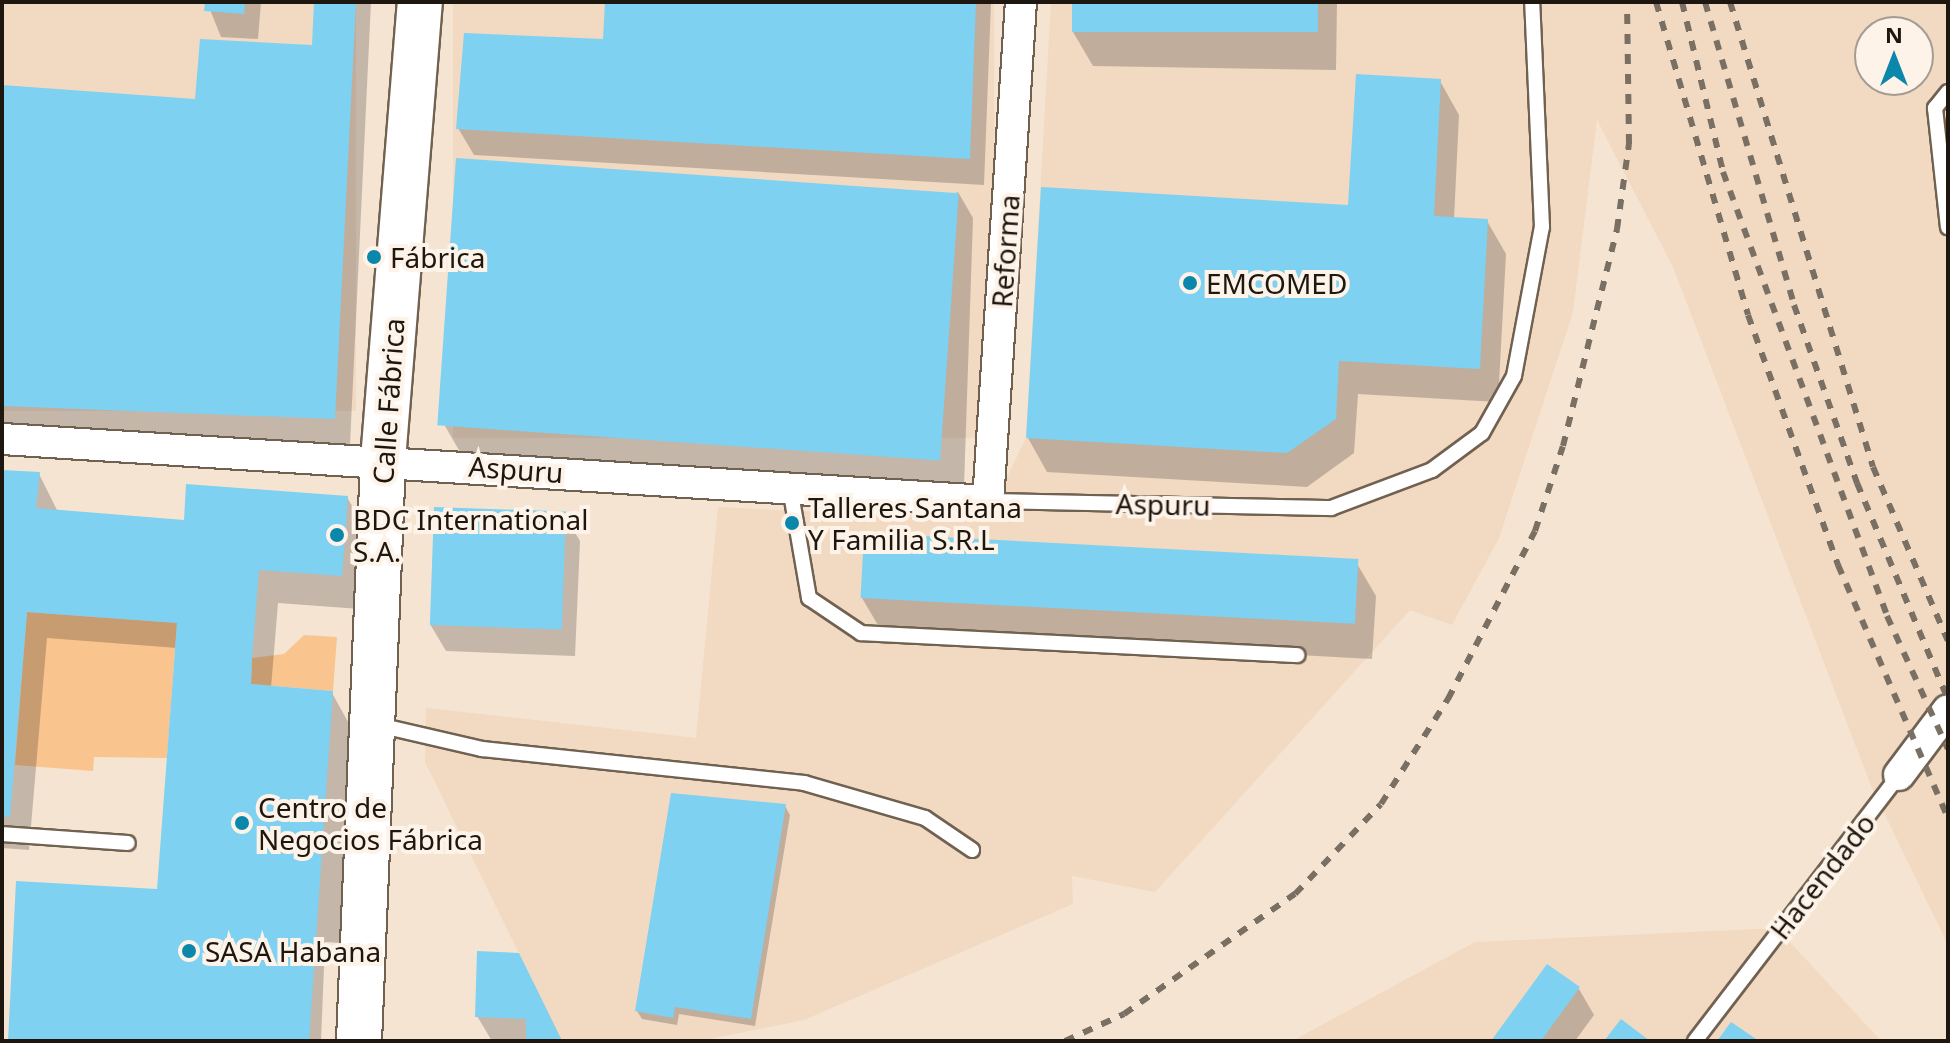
<!DOCTYPE html>
<meta charset="utf-8">
<style>
body{margin:0}
#map{position:relative;width:1950px;height:1043px;overflow:hidden;background:#f6e4d2;font-family:"Noto Sans",sans-serif}
div>[style]{position:absolute}
.built>*{inset:0;background:#f1d9c2;transform-origin:0 0}
.green>*{inset:0;background:#f9c48e}
.shadow>*{inset:0;background:#0003}
.building>*{inset:0;background:#7ed1f0;transform-origin:0 0}
.roads{filter:drop-shadow(2px 0 #706151) drop-shadow(-2px 0 #706151) drop-shadow(0 2px #706151) drop-shadow(0 -2px #706151)}
.lane>*{height:14px;margin:-7px;padding:0 7px;transform-origin:7px;border-radius:7px;background:#fff}
.street>*{height:30px;margin:-15px;padding:0 15px;transform-origin:15px;border-radius:15px;background:#fff}
.primary>*{height:44px;margin:-22px;padding:0 22px;transform-origin:22px;border-radius:22px;background:#fff}
.rail>*{height:6px;margin-top:-3px;transform-origin:0;background:repeating-linear-gradient(90deg,#7a6f63 0 10px,transparent 0 20px)}
.dots>*{width:22px;height:22px;translate:-50% -50%;box-sizing:border-box;border:4px solid #fef3e8;border-radius:50%}
span{translate:-50% -50%;white-space:nowrap;text-align:center;line-height:1.15;-webkit-text-stroke:8px #fef3e8;paint-order:stroke}
.street-label{font-size:28px;color:#1d1710}
.poi-label{font-size:28px;color:#1d1710}
.left{translate:0 -50%;text-align:left}
.frame{position:absolute;inset:0;border:4px solid #1d1710;pointer-events:none}
.north{position:absolute;left:1854px;top:16px;width:80px;height:80px;box-sizing:border-box;background:#fef3e8;border:2px solid #a49b92;border-radius:50%;rotate:0deg;font-size:22px;font-weight:700;line-height:32px;text-align:center;color:#1d1710}
.north::after{content:'';display:block;margin:auto;width:28px;height:36px;background:#0a87aa;clip-path:polygon(50% 0,100% 100%,50% 72%,0 100%)}
</style>
<div id="map">
<div class="built">
<i style="left:2px;top:2px;width:354px;height:409px"></i>
<i style="left:453px;top:2px;width:541px;height:436px"></i>
<i style="clip-path:polygon(evenodd,1051px 2px,1948px 2px,1948px 945px,1871px 786px,1673px 267px,1597px 120px,1573px 312px,1499px 538px,1452px 625px,1410px 610px,1155px 892px,1072px 876px,1073px 904px,804px 1020px,700px 1041px,562px 1041px,425px 762px,426px 708px,696px 738px,718px 507px,986px 520px,1026px 438px,1051px 2px,1870px 32px,1918px 32px,1918px 80px,1870px 80px,1870px 32px)"></i>
<i style="clip-path:polygon(1777px 928px,1881px 1041px,1292px 1041px,1475px 942px)"></i>
</div>
<div class="green">
<i style="clip-path:polygon(27px 612px,177px 623px,167px 758px,94px 757px,93px 771px,15px 765px)"></i>
<i style="clip-path:polygon(304px 635px,337px 637px,333px 691px,251px 684px,252px 658px,284px 654px)"></i>
</div>
<div class="shadow">
<i style="clip-path:polygon(207px 2px,261px 2px,258px 39px,221px 37px)"></i>
<i style="clip-path:polygon(316px 2px,371px 2px,350px 445px,2px 431px,2px 87px,197px 102px,314px 47px)"></i>
<i style="clip-path:polygon(607px 2px,991px 2px,984px 185px,474px 155px,458px 128px,605px 41px)"></i>
<i style="clip-path:polygon(1074px 2px,1337px 2px,1336px 70px,1093px 66px,1073px 32px)"></i>
<i style="clip-path:polygon(1440px 81px,1459px 115px,1454px 219px,1487px 221px,1506px 254px,1498px 402px,1358px 394px,1354px 453px,1307px 487px,1047px 472px,1028px 438px,1350px 207px)"></i>
<i style="clip-path:polygon(958px 192px,973px 218px,964px 487px,460px 452px,445px 426px)"></i>
<i style="clip-path:polygon(2px 472px,39px 474px,58px 512px,185px 522px,347px 497px,366px 531px,360px 609px,278px 603px,271px 688px,332px 693px,357px 738px,342px 943px,325px 942px,321px 1041px,9px 1041px,161px 892px,177px 648px,47px 638px,29px 850px,2px 848px)"></i>
<i style="clip-path:polygon(564px 514px,580px 541px,575px 656px,446px 651px,430px 624px)"></i>
<i style="clip-path:polygon(1356px 562px,1376px 596px,1372px 659px,882px 632px,862px 598px)"></i>
<i style="clip-path:polygon(785px 806px,790px 815px,755px 1026px,679px 1014px,677px 1025px,642px 1019px,637px 1011px)"></i>
<i style="clip-path:polygon(518px 955px,533px 982px,562px 1041px,492px 1041px,477px 1016px)"></i>
<i style="clip-path:polygon(1579px 989px,1594px 1015px,1575px 1041px,1493px 1041px)"></i>
</div>
<div class="building">
<i style="clip-path:polygon(205px 2px,245px 2px,244px 14px,204px 11px)"></i>
<i style="clip-path:polygon(314px 2px,356px 2px,335px 419px,2px 406px,2px 85px,195px 99px,200px 39px,312px 45px)"></i>
<i style="clip-path:polygon(605px 2px,976px 2px,970px 159px,456px 129px,464px 33px,603px 39px)"></i>
<i style="left:1072px;top:2px;width:246px;height:30px"></i>
<i style="clip-path:polygon(1356px 74px,1441px 79px,1434px 216px,1488px 219px,1480px 369px,1339px 361px,1336px 419px,1287px 453px,1026px 438px,1041px 187px,1348px 205px)"></i>
<i style="left:456px;top:158px;width:504px;height:268px;rotate:4deg"></i>
<i style="clip-path:polygon(2px 470px,40px 472px,36px 508px,184px 520px,186px 484px,348px 496px,342px 576px,259px 570px,252px 658px,251px 684px,333px 691px,309px 1041px,8px 1041px,16px 881px,157px 889px,177px 623px,27px 612px,10px 817px,2px 816px)"></i>
<i style="left:434px;top:507px;width:132px;height:118px;rotate:2deg"></i>
<i style="left:864px;top:533px;width:495px;height:65px;rotate:3deg"></i>
<i style="clip-path:polygon(671px 793px,786px 804px,751px 1019px,675px 1007px,673px 1018px,635px 1011px)"></i>
<i style="clip-path:polygon(477px 951px,519px 953px,562px 1041px,526px 1041px,526px 1019px,475px 1017px)"></i>
<i style="clip-path:polygon(1547px 964px,1580px 987px,1541px 1041px,1491px 1041px)"></i>
<i style="clip-path:polygon(1621px 1019px,1650px 1041px,1604px 1041px)"></i>
<i style="clip-path:polygon(1731px 1022px,1759px 1041px,1717px 1041px)"></i>
</div>
<div class="roads">
<div class="lane">
<i style="left:1948px;top:92px;width:21px;rotate:129deg"></i>
<i style="left:1935px;top:108px;width:120px;rotate:83.8deg"></i>
<i style="left:790px;top:488px;width:112px;rotate:80.2deg"></i>
<i style="left:809px;top:598px;width:63px;rotate:33.9deg"></i>
<i style="left:861px;top:633px;width:437px;rotate:2.9deg"></i>
<i style="left:988px;top:501px;width:343px;rotate:1.2deg"></i>
<i style="left:1331px;top:508px;width:108px;rotate:-20.6deg"></i>
<i style="left:1432px;top:470px;width:62px;rotate:-36.5deg"></i>
<i style="left:1482px;top:433px;width:65px;rotate:-60.7deg"></i>
<i style="left:1514px;top:376px;width:152px;rotate:-79.4deg"></i>
<i style="left:1542px;top:227px;width:225px;rotate:-92.5deg"></i>
<i style="left:378px;top:725px;width:107px;rotate:13deg"></i>
<i style="left:482px;top:749px;width:324px;rotate:6deg"></i>
<i style="left:804px;top:783px;width:126px;rotate:16.1deg"></i>
<i style="left:925px;top:818px;width:57px;rotate:34.2deg"></i>
<i style="left:2px;top:834px;width:126px;rotate:4.1deg"></i>
<i style="left:1695px;top:1041px;width:335px;rotate:-52.5deg"></i>
</div>
<div class="street">
<i style="left:2px;top:439px;width:988px;rotate:3.6deg"></i>
<i style="left:988px;top:501px;width:500px;rotate:-86.22deg"></i>
<i style="left:1899px;top:775px;width:81px;rotate:-53deg"></i>
</div>
<div class="primary">
<i style="left:359px;top:1041px;width:581px;rotate:-87.63deg"></i>
<i style="left:383px;top:460px;width:459px;rotate:-85.4deg"></i>
</div>
</div>
<div class="rail">
<i style="left:1656px;top:2px;width:326px;rotate:73.6deg"></i>
<i style="left:1748px;top:315px;width:266px;rotate:70.2deg"></i>
<i style="left:1838px;top:565px;width:276px;rotate:66.5deg"></i>
<i style="left:1682px;top:2px;width:175px;rotate:76.4deg"></i>
<i style="left:1723px;top:172px;width:473px;rotate:69.7deg"></i>
<i style="left:1887px;top:616px;width:146px;rotate:65.4deg"></i>
<i style="left:1705px;top:2px;width:316px;rotate:73.6deg"></i>
<i style="left:1794px;top:305px;width:189px;rotate:70.5deg"></i>
<i style="left:1857px;top:483px;width:235px;rotate:67.2deg"></i>
<i style="left:1730px;top:2px;width:486px;rotate:72.9deg"></i>
<i style="left:1873px;top:467px;width:189px;rotate:66.7deg"></i>
<i style="left:1065px;top:1041px;width:65px;rotate:-24.6deg"></i>
<i style="left:1124px;top:1014px;width:209px;rotate:-35.1deg"></i>
<i style="left:1295px;top:894px;width:124px;rotate:-46.3deg"></i>
<i style="left:1381px;top:804px;width:125px;rotate:-57.5deg"></i>
<i style="left:1448px;top:699px;width:189px;rotate:-62.6deg"></i>
<i style="left:1535px;top:531px;width:89px;rotate:-71.8deg"></i>
<i style="left:1563px;top:446px;width:224px;rotate:-76deg"></i>
<i style="left:1617px;top:229px;width:86px;rotate:-82deg"></i>
<i style="left:1629px;top:144px;width:142px;rotate:-90.8deg"></i>
</div>
<div class="dots">
<i style="left:374px;top:257px;background:#0a87aa"></i>
<i style="left:1190px;top:283px;background:#0a87aa"></i>
<i style="left:792px;top:523px;background:#0a87aa"></i>
<i style="left:337px;top:535px;background:#0a87aa"></i>
<i style="left:242px;top:823px;background:#0a87aa"></i>
<i style="left:189px;top:951px;background:#0a87aa"></i>
</div>
<div class="street-label">
<span style="left:1005px;top:251px;rotate:-86deg">Reforma</span>
<span style="left:388px;top:401px;rotate:-86deg">Calle Fábrica</span>
<span style="left:516px;top:469px;rotate:4deg">Aspuru</span>
<span style="left:1163px;top:504px;rotate:1deg">Aspuru</span>
<span style="left:1822px;top:876px;rotate:-52deg">Hacendado</span>
</div>
<div class="poi-label">
<span class="left" style="left:390px;top:257px">Fábrica</span>
<span class="left" style="left:1206px;top:283px">EMCOMED</span>
<span class="left" style="left:808px;top:523px">Talleres Santana<br>Y Familia S.R.L</span>
<span class="left" style="left:353px;top:535px">BDC International<br>S.A.</span>
<span class="left" style="left:258px;top:823px">Centro de<br>Negocios Fábrica</span>
<span class="left" style="left:205px;top:951px">SASA Habana</span>
</div>
<div class="frame"></div>
<div class="north">N</div>
</div>
